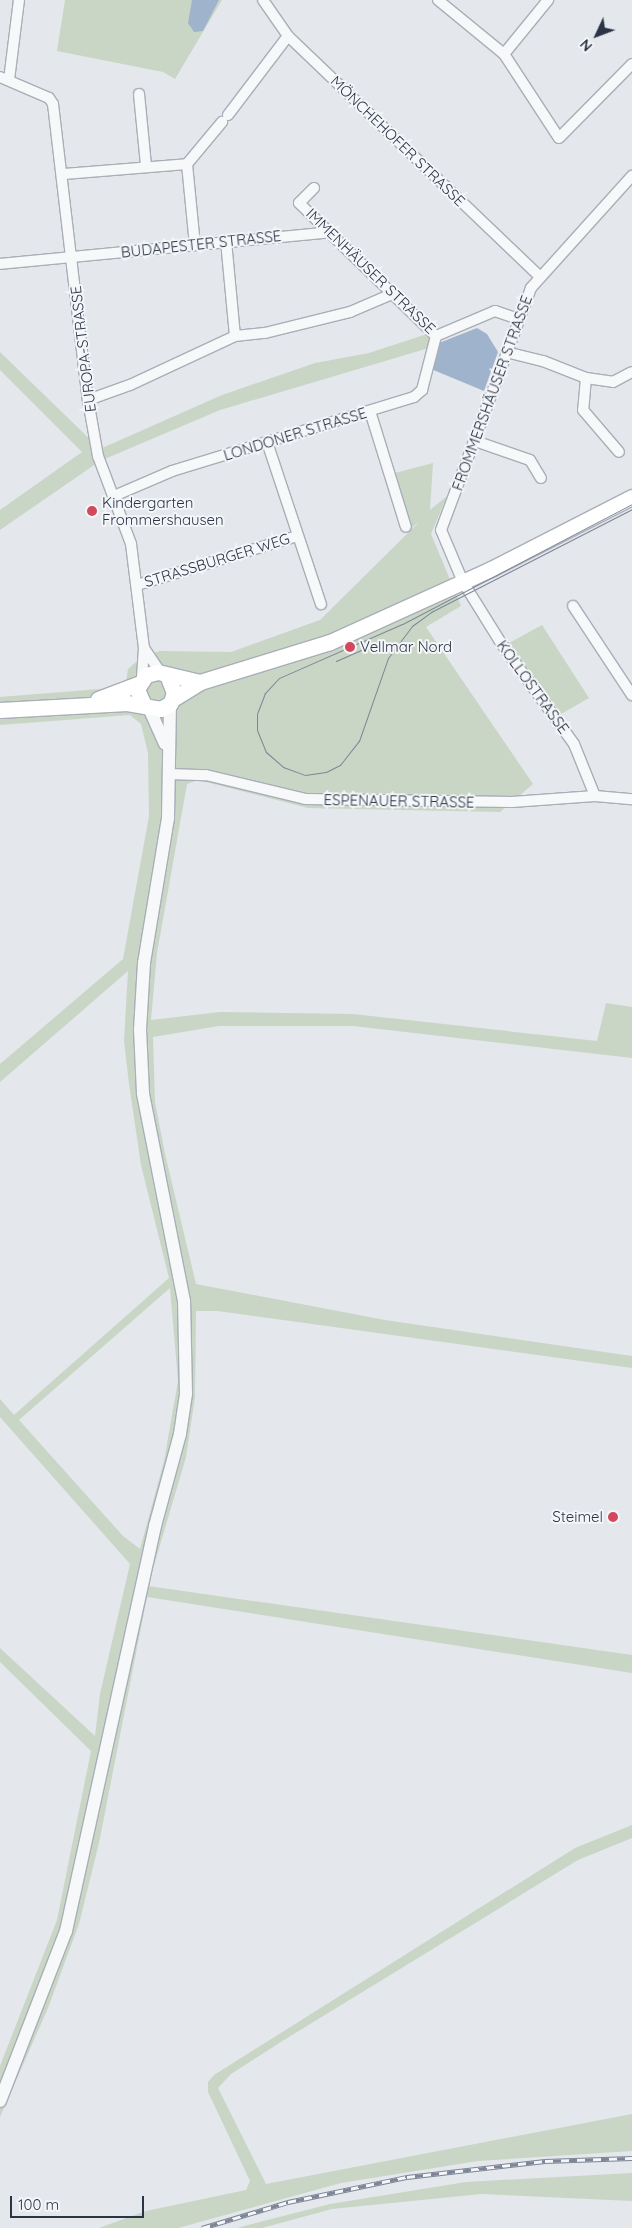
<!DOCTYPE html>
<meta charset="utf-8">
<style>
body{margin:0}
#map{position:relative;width:632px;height:2228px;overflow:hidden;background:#e4e7ec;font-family:Quicksand,sans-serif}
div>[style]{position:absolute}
.green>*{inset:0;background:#c9d6c5}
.water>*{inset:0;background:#9fb4cc}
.roads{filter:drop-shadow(1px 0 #a9aeb7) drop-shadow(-1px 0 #a9aeb7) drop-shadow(0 1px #a9aeb7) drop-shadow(0 -1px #a9aeb7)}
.minor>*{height:10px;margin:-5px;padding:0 5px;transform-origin:5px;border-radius:5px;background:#f7f8fa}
.tertiary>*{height:12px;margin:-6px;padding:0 6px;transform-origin:6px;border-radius:6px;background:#f7f8fa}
.secondary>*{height:15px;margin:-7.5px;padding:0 7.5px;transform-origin:7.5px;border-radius:7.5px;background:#fff}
.tram>*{height:1px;margin:-0.5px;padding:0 0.5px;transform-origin:0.5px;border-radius:0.5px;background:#7d8696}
.rail>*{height:4.5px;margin-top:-2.25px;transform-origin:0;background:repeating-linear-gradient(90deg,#f4f6f9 0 8px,#7d8696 0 16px);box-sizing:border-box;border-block:1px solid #7d8696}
.dots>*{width:14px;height:14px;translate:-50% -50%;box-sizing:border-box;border:2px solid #f4f6f9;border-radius:50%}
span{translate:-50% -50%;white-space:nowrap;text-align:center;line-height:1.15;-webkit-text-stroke:4px #f4f6f9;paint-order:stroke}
.street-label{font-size:15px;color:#2b3445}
.poi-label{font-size:15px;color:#2b3445}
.left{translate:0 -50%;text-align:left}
.right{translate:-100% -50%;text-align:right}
.north{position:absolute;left:572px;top:10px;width:50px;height:50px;-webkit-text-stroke:4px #f4f6f9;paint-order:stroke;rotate:227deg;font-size:14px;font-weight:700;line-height:20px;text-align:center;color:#2b3445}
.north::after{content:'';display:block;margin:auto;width:18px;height:22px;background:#2b3445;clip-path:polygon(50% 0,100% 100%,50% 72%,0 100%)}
.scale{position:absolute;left:10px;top:2196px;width:134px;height:22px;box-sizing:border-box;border:2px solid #2b3445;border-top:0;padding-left:6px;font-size:15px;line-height:18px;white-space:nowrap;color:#2b3445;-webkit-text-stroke:4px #f4f6f9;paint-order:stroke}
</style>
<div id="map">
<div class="green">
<i style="clip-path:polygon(65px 0,222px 0,175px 79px,163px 72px,57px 51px)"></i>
<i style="clip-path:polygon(427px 334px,439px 345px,220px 410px,100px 461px,0 530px,0 510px,82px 452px,0 370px,0 352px,100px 449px,222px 395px,315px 363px,369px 353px)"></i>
<i style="clip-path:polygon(evenodd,433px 463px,430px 510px,447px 496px,431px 534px,461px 606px,426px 627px,533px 784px,500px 812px,308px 808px,198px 780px,187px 784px,157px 953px,151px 1020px,220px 1012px,353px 1014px,597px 1041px,606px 1003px,632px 1007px,632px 1058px,353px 1026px,219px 1026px,153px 1037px,155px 1102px,165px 1154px,196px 1284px,385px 1320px,632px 1356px,632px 1368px,217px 1311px,196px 1311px,195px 1397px,186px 1457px,148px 1586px,632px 1655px,632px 1673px,147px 1597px,99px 1843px,79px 1924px,48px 2008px,0 2117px,0 2066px,57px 1920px,91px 1751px,0 1662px,0 1648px,95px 1736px,100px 1694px,130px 1564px,0 1417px,0 1399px,14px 1415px,169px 1278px,141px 1165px,129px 1084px,124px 1041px,128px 971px,0 1082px,0 1064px,123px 959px,149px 816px,148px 753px,141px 724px,130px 715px,0 725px,0 697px,125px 687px,128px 669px,143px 656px,160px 651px,231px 652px,320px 620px,419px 522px,412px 527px,395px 473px,433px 463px,170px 1288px,178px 1381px,164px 1461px,140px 1549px,123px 1536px,19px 1420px,170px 1288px)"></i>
<i style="clip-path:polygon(542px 625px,589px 698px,561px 714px,509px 643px)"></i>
<i style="clip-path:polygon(632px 1825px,632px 1838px,578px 1860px,284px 2040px,231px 2074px,218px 2088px,266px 2184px,632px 2114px,632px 2151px,478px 2161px,341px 2183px,178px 2228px,99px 2228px,146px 2211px,246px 2190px,250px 2181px,208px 2092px,208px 2082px,214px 2075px,575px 1848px)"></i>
<i style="clip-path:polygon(632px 2173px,632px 2201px,481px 2194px,332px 2209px,262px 2228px,237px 2228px,330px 2204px,466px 2182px)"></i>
</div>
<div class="water">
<i style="clip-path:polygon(192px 0,219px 0,203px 31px,194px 32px,188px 23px)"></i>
<i style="clip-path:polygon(477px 328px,487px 334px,498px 352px,484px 391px,431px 369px,439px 343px)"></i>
</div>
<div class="roads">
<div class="minor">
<i style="left:263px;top:0;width:44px;rotate:55.2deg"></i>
<i style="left:288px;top:36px;width:347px;rotate:43.7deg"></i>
<i style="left:438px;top:0;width:85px;rotate:39.3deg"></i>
<i style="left:504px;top:54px;width:100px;rotate:56.8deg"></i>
<i style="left:559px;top:138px;width:104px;rotate:-45.4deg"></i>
<i style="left:504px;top:54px;width:70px;rotate:-50.8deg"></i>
<i style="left:0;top:77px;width:53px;rotate:23.2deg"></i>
<i style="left:49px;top:98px;width:7px;rotate:56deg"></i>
<i style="left:53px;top:104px;width:298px;rotate:83.3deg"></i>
<i style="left:88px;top:400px;width:57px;rotate:79.9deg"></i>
<i style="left:98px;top:456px;width:94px;rotate:69.4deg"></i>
<i style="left:131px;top:544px;width:105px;rotate:82.9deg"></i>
<i style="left:144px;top:648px;width:30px;rotate:94deg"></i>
<i style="left:9px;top:80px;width:81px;rotate:-82.9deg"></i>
<i style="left:139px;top:94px;width:72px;rotate:84.4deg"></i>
<i style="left:228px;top:115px;width:99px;rotate:-52.8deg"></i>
<i style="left:187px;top:164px;width:55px;rotate:-50.2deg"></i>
<i style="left:64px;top:174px;width:123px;rotate:-4.6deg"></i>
<i style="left:187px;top:164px;width:81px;rotate:84.4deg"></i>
<i style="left:314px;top:188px;width:21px;rotate:135deg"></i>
<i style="left:299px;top:203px;width:191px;rotate:44.2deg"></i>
<i style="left:226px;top:241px;width:95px;rotate:84.6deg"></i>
<i style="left:0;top:264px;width:332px;rotate:-5.5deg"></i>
<i style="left:436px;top:336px;width:64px;rotate:-23deg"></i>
<i style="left:495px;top:311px;width:24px;rotate:19deg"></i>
<i style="left:506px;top:352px;width:38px;rotate:14deg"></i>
<i style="left:543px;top:361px;width:46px;rotate:21.6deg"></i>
<i style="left:586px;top:378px;width:27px;rotate:8deg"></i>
<i style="left:613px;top:382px;width:21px;rotate:-28deg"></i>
<i style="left:586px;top:378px;width:32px;rotate:95deg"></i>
<i style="left:583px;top:410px;width:55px;rotate:49.4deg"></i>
<i style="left:88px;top:400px;width:45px;rotate:-19.7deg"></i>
<i style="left:130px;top:385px;width:116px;rotate:-25deg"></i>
<i style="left:235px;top:336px;width:30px;rotate:-6deg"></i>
<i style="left:265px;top:333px;width:88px;rotate:-13.9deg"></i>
<i style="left:350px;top:312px;width:46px;rotate:-23.2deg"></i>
<i style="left:370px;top:411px;width:121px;rotate:72.8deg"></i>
<i style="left:475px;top:441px;width:58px;rotate:19.1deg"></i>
<i style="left:530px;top:460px;width:21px;rotate:59deg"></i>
<i style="left:267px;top:442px;width:171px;rotate:71.6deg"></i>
<i style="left:114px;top:496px;width:63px;rotate:-23.3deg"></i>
<i style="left:172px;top:471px;width:253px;rotate:-17deg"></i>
<i style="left:414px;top:397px;width:11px;rotate:-41deg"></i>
<i style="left:422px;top:390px;width:56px;rotate:-75.5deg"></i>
<i style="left:137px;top:585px;width:167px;rotate:-17deg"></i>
<i style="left:573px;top:606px;width:107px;rotate:56.5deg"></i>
<i style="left:144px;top:648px;width:30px;rotate:56deg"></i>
<i style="left:168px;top:774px;width:38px;rotate:2deg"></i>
<i style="left:206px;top:775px;width:102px;rotate:13.6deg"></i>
<i style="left:305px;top:799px;width:207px;rotate:0.8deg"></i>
<i style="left:512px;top:802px;width:83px;rotate:-4.1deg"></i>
<i style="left:595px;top:796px;width:37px;rotate:5deg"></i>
<i style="left:595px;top:796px;width:56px;rotate:-112deg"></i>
<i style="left:574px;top:744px;width:125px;rotate:-125.9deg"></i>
<i style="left:501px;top:643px;width:72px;rotate:-121.9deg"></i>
<i style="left:463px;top:582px;width:56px;rotate:-112.9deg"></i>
<i style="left:441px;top:530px;width:258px;rotate:-69.6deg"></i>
<i style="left:531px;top:288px;width:151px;rotate:-48deg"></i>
</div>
<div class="tertiary">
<i style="left:149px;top:708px;width:39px;rotate:66deg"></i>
<i style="left:0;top:2101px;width:182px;rotate:-68.8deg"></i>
<i style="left:66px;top:1931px;width:415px;rotate:-77.6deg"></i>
<i style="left:155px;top:1526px;width:95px;rotate:-74.8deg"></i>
<i style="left:180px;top:1434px;width:40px;rotate:-81.5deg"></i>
<i style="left:186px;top:1394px;width:93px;rotate:-91.2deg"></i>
<i style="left:184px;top:1301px;width:212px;rotate:-101.2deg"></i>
<i style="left:143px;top:1093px;width:63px;rotate:-92.7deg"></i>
<i style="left:140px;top:1030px;width:67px;rotate:-86.6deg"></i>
<i style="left:144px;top:963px;width:147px;rotate:-80.6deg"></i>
<i style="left:168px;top:818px;width:114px;rotate:-89deg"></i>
</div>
<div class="secondary">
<i style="left:98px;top:699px;width:43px;rotate:-20.6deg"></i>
<i style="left:173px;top:699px;width:32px;rotate:-32deg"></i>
<i style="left:200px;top:682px;width:136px;rotate:-17.1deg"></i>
<i style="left:330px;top:642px;width:177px;rotate:-24.4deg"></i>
<i style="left:491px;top:569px;width:158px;rotate:-27.1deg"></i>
<i style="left:144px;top:705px;width:17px;rotate:-114deg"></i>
<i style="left:137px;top:689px;width:17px;rotate:-57deg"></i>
<i style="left:146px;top:675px;width:12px;rotate:-14deg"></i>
<i style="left:158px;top:672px;width:43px;rotate:13.4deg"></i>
<i style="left:0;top:710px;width:127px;rotate:-3.2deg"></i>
<i style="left:127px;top:703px;width:34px;rotate:10deg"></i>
<i style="left:160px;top:709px;width:11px;rotate:-27deg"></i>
<i style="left:170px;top:704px;width:12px;rotate:-70deg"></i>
<i style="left:174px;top:693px;width:17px;rotate:-111deg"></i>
</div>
</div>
<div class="tram">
<i style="left:632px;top:504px;width:259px;rotate:152.4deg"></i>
<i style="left:402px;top:624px;width:134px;rotate:156.3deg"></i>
<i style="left:279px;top:678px;width:21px;rotate:133deg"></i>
<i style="left:265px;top:693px;width:22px;rotate:111deg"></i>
<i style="left:257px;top:714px;width:16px;rotate:90deg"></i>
<i style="left:257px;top:730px;width:24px;rotate:68deg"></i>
<i style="left:266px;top:752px;width:23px;rotate:41deg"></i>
<i style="left:283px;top:767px;width:23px;rotate:20deg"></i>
<i style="left:305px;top:775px;width:21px;rotate:-8deg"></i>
<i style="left:326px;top:772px;width:16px;rotate:-27deg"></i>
<i style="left:340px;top:765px;width:31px;rotate:-52deg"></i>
<i style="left:359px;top:741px;width:88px;rotate:-70.7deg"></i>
<i style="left:388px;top:658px;width:40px;rotate:-53deg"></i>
<i style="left:412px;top:626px;width:24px;rotate:-36deg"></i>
<i style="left:431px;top:612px;width:226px;rotate:-27.1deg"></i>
<i style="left:336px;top:661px;width:43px;rotate:-23.6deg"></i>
</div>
<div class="rail">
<i style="left:202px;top:2228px;width:90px;rotate:-16.8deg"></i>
<i style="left:288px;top:2202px;width:122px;rotate:-11.9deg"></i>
<i style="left:407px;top:2177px;width:139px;rotate:-6.6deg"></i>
<i style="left:545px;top:2161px;width:87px;rotate:-2deg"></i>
</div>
<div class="dots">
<i style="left:92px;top:511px;background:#d1495b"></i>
<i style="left:350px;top:647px;background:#d1495b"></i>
<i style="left:613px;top:1517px;background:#d1495b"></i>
</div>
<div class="street-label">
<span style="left:398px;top:141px;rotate:44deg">MÖNCHEHOFER STRASSE</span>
<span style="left:201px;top:244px;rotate:-6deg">BUDAPESTER STRASSE</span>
<span style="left:371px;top:271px;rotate:44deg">IMMENHÄUSER STRASSE</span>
<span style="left:83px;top:349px;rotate:-97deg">EUROPA-STRASSE</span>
<span style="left:492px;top:393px;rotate:-70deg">FROMMERSHÄUSER STRASSE</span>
<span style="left:295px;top:434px;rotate:-17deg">LONDONER STRASSE</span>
<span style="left:217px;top:560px;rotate:-17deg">STRASSBURGER WEG</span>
<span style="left:533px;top:687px;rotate:54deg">KOLLOSTRASSE</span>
<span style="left:399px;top:801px;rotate:1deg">ESPENAUER STRASSE</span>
</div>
<div class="poi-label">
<span class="left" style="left:102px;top:511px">Kindergarten<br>Frommershausen</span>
<span class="left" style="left:360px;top:647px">Vellmar Nord</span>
<span class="right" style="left:603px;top:1517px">Steimel</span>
</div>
<div class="north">N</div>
<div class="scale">100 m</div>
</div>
